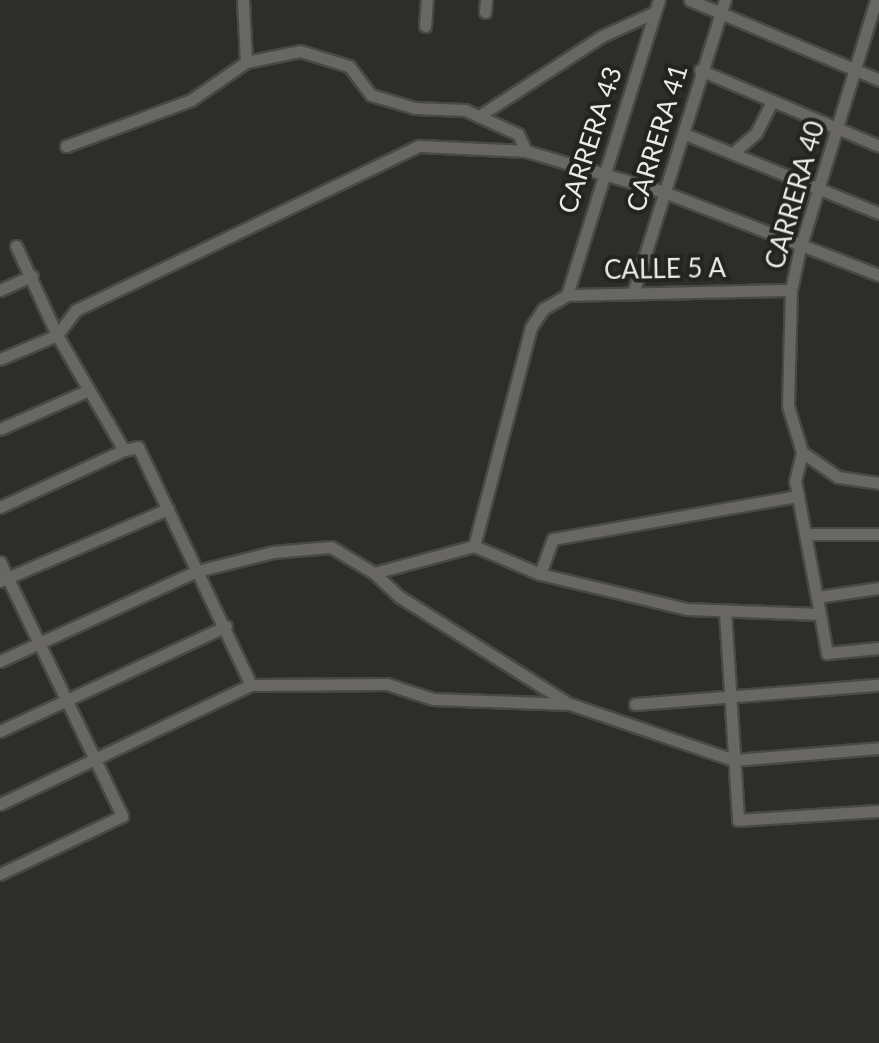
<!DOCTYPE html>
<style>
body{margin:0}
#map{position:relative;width:879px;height:1043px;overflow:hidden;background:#2d2d29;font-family:Lato,sans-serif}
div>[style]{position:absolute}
.roads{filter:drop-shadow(2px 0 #484845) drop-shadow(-2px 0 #484845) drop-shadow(0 2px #484845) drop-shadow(0 -2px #484845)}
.street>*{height:11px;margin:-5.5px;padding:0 5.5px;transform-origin:5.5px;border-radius:5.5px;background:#686763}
span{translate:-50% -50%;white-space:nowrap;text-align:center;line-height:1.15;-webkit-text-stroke:8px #23231f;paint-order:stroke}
.street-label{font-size:26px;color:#eaeae8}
</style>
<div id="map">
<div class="roads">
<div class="street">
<i style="left:243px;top:0;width:62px;rotate:87.2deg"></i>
<i style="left:690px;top:0;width:205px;rotate:22.9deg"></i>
<i style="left:876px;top:0;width:259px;rotate:107deg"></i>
<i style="left:800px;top:248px;width:43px;rotate:102.1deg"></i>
<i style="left:791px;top:290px;width:116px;rotate:91.5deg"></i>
<i style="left:788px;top:406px;width:48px;rotate:73.1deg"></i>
<i style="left:802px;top:452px;width:44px;rotate:34.8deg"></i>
<i style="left:838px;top:477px;width:41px;rotate:8.3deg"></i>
<i style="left:485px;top:12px;width:12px;rotate:-85deg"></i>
<i style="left:425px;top:26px;width:26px;rotate:-86deg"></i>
<i style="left:700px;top:70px;width:194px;rotate:23deg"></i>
<i style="left:479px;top:116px;width:147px;rotate:-33deg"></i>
<i style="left:602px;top:36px;width:56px;rotate:-24.3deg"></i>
<i style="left:685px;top:134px;width:209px;rotate:22.2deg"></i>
<i style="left:66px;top:146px;width:133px;rotate:-20.2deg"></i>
<i style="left:191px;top:100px;width:67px;rotate:-34.6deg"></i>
<i style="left:246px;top:62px;width:55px;rotate:-11.5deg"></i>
<i style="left:300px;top:51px;width:51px;rotate:17deg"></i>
<i style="left:349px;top:66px;width:36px;rotate:53deg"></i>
<i style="left:371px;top:95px;width:46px;rotate:16.5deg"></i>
<i style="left:415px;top:108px;width:50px;rotate:2.3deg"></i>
<i style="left:465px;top:110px;width:58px;rotate:24.4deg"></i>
<i style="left:518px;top:134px;width:19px;rotate:65deg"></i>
<i style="left:733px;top:153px;width:30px;rotate:-41deg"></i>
<i style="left:756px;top:133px;width:33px;rotate:-63deg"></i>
<i style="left:16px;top:246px;width:98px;rotate:65.3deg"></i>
<i style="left:57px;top:335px;width:133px;rotate:59.8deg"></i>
<i style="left:124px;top:450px;width:14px;rotate:-12deg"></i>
<i style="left:138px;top:447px;width:263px;rotate:64.6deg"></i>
<i style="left:0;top:290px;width:35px;rotate:-24deg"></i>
<i style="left:634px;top:290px;width:304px;rotate:-72.6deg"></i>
<i style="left:567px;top:295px;width:309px;rotate:-72.7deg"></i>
<i style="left:0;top:359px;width:62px;rotate:-22.8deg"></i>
<i style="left:57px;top:335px;width:31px;rotate:-53deg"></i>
<i style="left:76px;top:310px;width:380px;rotate:-25.6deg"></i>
<i style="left:419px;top:146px;width:107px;rotate:2.7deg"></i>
<i style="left:526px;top:151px;width:144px;rotate:16.5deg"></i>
<i style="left:664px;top:192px;width:230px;rotate:21.1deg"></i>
<i style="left:0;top:429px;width:97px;rotate:-23.7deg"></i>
<i style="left:0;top:507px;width:136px;rotate:-24.7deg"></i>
<i style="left:806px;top:534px;width:73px"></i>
<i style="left:474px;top:546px;width:72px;rotate:23deg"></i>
<i style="left:540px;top:574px;width:151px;rotate:13.4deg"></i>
<i style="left:687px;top:609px;width:133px;rotate:2.2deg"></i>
<i style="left:820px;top:614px;width:135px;rotate:-100.6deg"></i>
<i style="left:795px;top:481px;width:30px;rotate:-76deg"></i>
<i style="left:0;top:562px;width:282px;rotate:64.3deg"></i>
<i style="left:122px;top:816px;width:135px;rotate:154.6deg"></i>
<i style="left:374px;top:573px;width:35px;rotate:43deg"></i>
<i style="left:400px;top:597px;width:200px;rotate:32.3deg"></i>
<i style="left:540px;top:574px;width:37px;rotate:-70deg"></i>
<i style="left:553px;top:539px;width:249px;rotate:-10deg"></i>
<i style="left:0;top:581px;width:183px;rotate:-23.2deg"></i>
<i style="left:817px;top:597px;width:63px;rotate:-8.3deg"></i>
<i style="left:725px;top:611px;width:209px;rotate:86.4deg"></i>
<i style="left:738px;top:820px;width:141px;rotate:-3.7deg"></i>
<i style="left:820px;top:614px;width:40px;rotate:80deg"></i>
<i style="left:827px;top:653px;width:52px;rotate:-5.5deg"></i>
<i style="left:0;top:661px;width:217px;rotate:-24.6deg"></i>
<i style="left:197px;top:571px;width:78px;rotate:-14deg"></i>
<i style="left:273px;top:552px;width:58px;rotate:-4.9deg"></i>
<i style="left:331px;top:547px;width:50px;rotate:31.2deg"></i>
<i style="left:374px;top:573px;width:104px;rotate:-15.1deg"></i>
<i style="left:474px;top:546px;width:226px;rotate:-75.4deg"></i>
<i style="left:531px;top:327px;width:22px;rotate:-56deg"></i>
<i style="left:543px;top:309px;width:28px;rotate:-30deg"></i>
<i style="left:567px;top:295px;width:224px;rotate:-1.3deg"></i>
<i style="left:635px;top:704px;width:245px;rotate:-4.5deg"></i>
<i style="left:0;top:731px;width:249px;rotate:-24.9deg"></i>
<i style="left:0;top:804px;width:278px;rotate:-25.4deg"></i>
<i style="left:251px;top:685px;width:136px;rotate:-0.4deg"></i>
<i style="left:387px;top:684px;width:48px;rotate:18.1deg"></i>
<i style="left:433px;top:699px;width:137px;rotate:2.1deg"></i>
<i style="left:570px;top:704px;width:173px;rotate:18.9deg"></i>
<i style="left:734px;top:760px;width:145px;rotate:-4.7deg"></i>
</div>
</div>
<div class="street-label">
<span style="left:657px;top:138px;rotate:-73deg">CARRERA 41</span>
<span style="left:590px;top:140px;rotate:-72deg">CARRERA 43</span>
<span style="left:795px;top:195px;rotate:-74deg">CARRERA 40</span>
<span style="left:665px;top:269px;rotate:-1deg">CALLE 5 A</span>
</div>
</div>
